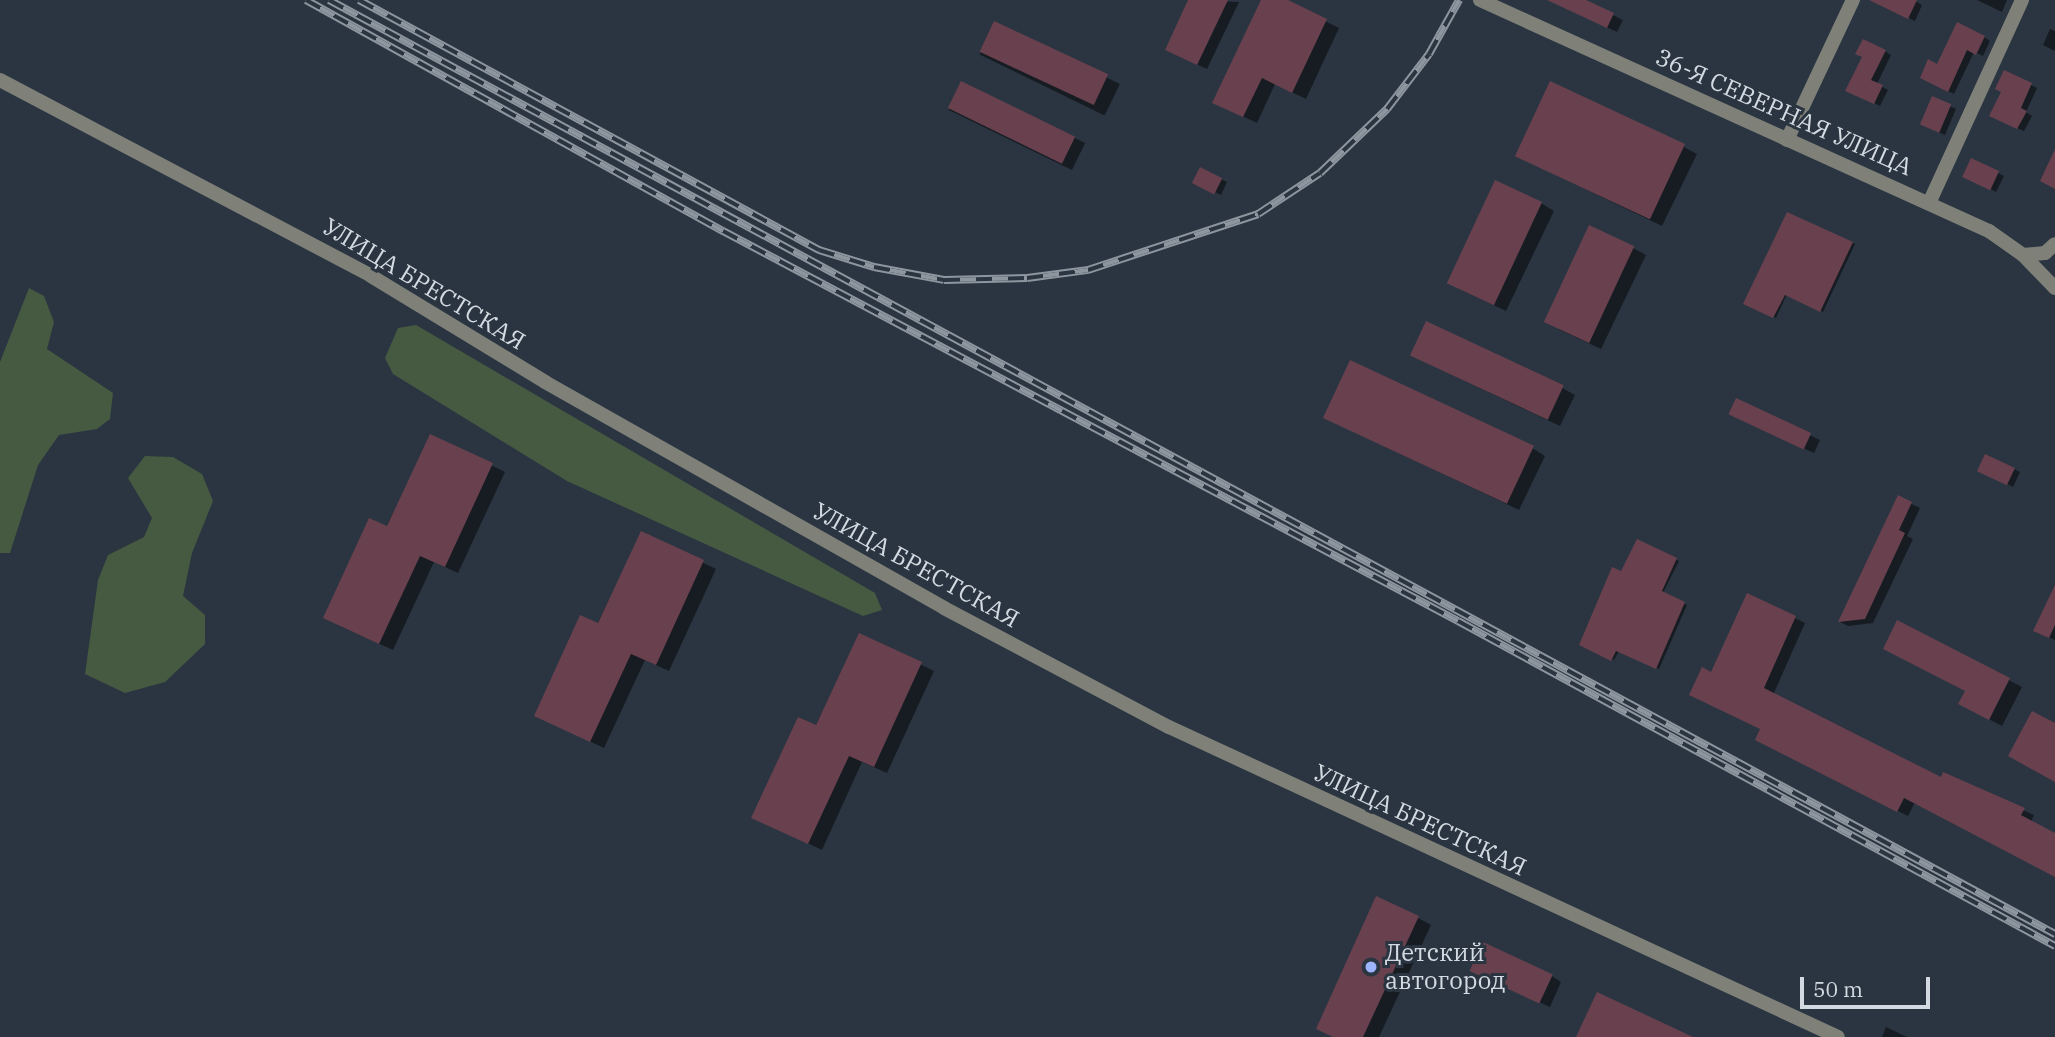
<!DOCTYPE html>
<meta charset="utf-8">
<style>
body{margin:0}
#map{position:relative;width:2055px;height:1037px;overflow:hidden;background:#2a3541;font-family:"IBM Plex Serif",serif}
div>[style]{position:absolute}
.green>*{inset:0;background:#455a41}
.shadow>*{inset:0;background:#0007;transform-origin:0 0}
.building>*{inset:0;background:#69414e;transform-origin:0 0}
.street>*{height:14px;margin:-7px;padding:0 7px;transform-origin:7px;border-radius:7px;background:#7f8179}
.rail>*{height:8px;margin-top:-4px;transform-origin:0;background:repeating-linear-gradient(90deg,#2a3541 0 16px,#8d969f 0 32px);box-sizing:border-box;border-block:2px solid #8d969f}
.dots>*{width:19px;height:19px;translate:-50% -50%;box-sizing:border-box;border:4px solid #2a3541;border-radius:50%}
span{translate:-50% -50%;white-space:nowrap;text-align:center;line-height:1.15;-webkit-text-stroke:6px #2a3541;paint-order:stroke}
.street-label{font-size:24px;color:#d3dae1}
.poi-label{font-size:24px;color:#d3dae1}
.left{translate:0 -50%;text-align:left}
.scale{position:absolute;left:1800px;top:977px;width:130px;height:32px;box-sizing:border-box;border:4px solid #d3dae1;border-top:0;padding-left:9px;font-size:21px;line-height:24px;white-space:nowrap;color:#d3dae1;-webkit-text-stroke:5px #2a3541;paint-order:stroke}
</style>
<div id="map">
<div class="green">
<i style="clip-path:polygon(29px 288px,44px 296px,54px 322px,47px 349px,113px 393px,110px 419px,97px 429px,59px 435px,38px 465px,10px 553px,0 553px,0 362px)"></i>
<i style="clip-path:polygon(416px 325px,875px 593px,882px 610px,863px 616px,567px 481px,393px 374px,385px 358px,398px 328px)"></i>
<i style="clip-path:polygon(145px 456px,173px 457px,202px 474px,213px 501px,192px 553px,183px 596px,205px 615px,205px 644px,165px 682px,125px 693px,85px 674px,98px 580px,108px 555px,144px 537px,152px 518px,128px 478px)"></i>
</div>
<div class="shadow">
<i style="clip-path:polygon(1190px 0,1239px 2px,1207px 69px,1177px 55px)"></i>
<i style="clip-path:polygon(1263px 0,1283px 0,1339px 28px,1306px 99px,1275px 84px,1257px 123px,1227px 109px)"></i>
<i style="clip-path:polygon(1549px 0,1582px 0,1623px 20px,1617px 32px)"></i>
<i style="clip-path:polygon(1885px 0,1914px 0,1922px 5px,1915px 21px,1888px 8px)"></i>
<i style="clip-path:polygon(1977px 0,2007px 0,2002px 12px)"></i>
<i style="left:995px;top:23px;width:139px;height:35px;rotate:26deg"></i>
<i style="clip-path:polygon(2050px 29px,2055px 31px,2055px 51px,2043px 45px)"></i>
<i style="clip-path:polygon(1984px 37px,1990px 41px,1983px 56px,1974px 52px,1954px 94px,1928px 81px,1938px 66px)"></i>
<i style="clip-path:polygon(1885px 51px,1891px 55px,1877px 84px,1888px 90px,1880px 106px,1854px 93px)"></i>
<i style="clip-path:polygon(2005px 72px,2037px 88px,2026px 112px,2032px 116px,2024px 131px,1997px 119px)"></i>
<i style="left:962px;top:83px;width:137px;height:30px;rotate:26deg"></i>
<i style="clip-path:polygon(1933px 98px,1956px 109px,1945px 135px,1927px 127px)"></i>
<i style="clip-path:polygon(1684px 147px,1697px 154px,1662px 226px,1527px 161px)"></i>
<i style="clip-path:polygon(1972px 160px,2004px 176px,1996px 192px,1970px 179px)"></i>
<i style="clip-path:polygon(1221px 179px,1227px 182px,1221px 195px,1201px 185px)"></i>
<i style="clip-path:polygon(1541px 203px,1554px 211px,1506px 311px,1462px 290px)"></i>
<i style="clip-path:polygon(1788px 215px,1855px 244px,1823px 312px,1787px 294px,1776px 318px,1746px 303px)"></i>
<i style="clip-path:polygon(1633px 248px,1646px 255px,1601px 349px,1558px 329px)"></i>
<i style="clip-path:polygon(1425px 362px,1562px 388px,1575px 395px,1560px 426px)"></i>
<i style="clip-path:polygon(1736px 401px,1820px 440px,1814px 453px,1740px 419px)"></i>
<i style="clip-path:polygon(1338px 424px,1532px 448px,1545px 456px,1519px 510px)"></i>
<i style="clip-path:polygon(431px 436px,505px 472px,458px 573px,434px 562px,393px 650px,338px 625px)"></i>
<i style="clip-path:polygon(2014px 469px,2020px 472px,2013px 487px,1985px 473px)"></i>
<i style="clip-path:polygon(1899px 498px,1920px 508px,1907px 536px,1913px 539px,1873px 623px,1848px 626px,1840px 622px)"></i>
<i style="clip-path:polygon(642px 533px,716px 569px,669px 671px,645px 660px,604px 748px,549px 722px)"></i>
<i style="clip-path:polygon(1638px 541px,1679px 561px,1663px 593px,1687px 605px,1659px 669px,1619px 651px,1614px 660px,1581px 644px)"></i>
<i style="clip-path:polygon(1748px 595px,1805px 623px,1773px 695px,1942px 779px,1944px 775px,2034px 815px,2031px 822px,2055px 835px,2055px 874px,1915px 802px,1908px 816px,1767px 745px,1762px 729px,1712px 674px)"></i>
<i style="clip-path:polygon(2055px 608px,2055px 640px,2041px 634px)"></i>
<i style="clip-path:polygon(1898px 622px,2022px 687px,2002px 726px,1973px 711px,1967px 691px)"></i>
<i style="clip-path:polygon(860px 635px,934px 671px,887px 773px,862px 762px,822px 850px,767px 824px)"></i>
<i style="clip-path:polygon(1418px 918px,1431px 925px,1379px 1037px,1333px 1037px)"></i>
<i style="clip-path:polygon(1481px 975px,1552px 976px,1561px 982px,1550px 1007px)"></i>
<i style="clip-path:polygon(1886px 1027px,1907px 1037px,1882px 1037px)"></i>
</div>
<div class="building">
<i style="clip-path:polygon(1188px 0,1228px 0,1197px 65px,1165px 50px)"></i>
<i style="clip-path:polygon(1261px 0,1288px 0,1327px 19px,1292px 93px,1262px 78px,1243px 117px,1212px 103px)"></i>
<i style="clip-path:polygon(1547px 0,1586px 0,1614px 13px,1607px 28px)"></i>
<i style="clip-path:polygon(1869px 0,1917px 0,1908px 19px)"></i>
<i style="left:994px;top:21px;width:126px;height:34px;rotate:25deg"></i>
<i style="clip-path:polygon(1957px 22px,1985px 36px,1976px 55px,1967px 50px,1948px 92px,1920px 78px,1928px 59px,1937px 64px)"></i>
<i style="clip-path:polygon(1863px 39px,1886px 50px,1871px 80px,1883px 85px,1874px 104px,1845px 91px,1862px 57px,1855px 54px)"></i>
<i style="clip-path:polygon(2004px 70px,2032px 83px,2021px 108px,2027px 111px,2017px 129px,1989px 116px,2001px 92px,1995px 89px)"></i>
<i style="left:961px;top:81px;width:127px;height:30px;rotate:26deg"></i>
<i style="left:1550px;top:81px;width:149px;height:83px;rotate:25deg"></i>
<i style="left:1932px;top:96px;width:21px;height:31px;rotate:23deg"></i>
<i style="clip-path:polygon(2055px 149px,2055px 189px,2040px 181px)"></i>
<i style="left:1971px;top:158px;width:31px;height:21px;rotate:25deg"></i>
<i style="left:1200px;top:167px;width:25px;height:18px;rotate:27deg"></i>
<i style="left:1495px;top:180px;width:52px;height:114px;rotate:25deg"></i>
<i style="clip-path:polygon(1787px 212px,1853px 242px,1820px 312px,1785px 295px,1773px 318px,1743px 304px)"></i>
<i style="left:1589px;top:225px;width:50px;height:107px;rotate:25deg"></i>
<i style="left:1426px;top:321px;width:152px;height:38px;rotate:25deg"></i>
<i style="left:1350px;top:360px;width:203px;height:64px;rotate:25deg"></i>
<i style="left:1736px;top:398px;width:83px;height:18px;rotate:25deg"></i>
<i style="clip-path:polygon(430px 434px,493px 463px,445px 567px,420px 556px,379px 644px,323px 618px,369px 518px,387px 526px)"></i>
<i style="left:1985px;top:454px;width:33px;height:19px;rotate:25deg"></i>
<i style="clip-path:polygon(1898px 495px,1912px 502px,1899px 530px,1905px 533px,1865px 619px,1838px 622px)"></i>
<i style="clip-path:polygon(641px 531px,704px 560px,656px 665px,631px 654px,590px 742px,534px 716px,580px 615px,598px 623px)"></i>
<i style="clip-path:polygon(1637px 539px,1677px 558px,1662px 591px,1685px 602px,1656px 669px,1616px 651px,1611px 661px,1579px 645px,1612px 567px,1621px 571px)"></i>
<i style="clip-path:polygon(2055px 585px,2055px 625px,2049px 638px,2033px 631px)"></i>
<i style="clip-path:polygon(1747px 593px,1796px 616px,1764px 688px,1941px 777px,1943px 772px,2025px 808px,2021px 815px,2055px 833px,2055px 877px,1904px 798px,1897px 812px,1755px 740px,1760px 729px,1689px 695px,1702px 667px,1711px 672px)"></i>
<i style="clip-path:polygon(1897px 620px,2010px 678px,1989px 720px,1958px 704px,1965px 691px,1883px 649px)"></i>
<i style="clip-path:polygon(859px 633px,922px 662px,874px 767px,849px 756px,808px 844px,751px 818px,798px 717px,816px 725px)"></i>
<i style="clip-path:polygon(2032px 711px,2055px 723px,2055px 782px,2008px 756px)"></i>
<i style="clip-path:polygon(1376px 896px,1419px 916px,1363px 1037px,1333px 1037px,1316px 1029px)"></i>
<i style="left:1483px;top:942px;width:77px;height:32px;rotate:25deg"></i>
<i style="clip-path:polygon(1597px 992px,1693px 1037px,1576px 1037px)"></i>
</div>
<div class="street">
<i style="left:1480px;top:0;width:559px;rotate:24.41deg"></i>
<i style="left:1989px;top:231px;width:42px;rotate:35.2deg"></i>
<i style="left:2023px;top:255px;width:46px;rotate:45.9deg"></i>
<i style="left:0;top:80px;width:420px;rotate:27.8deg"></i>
<i style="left:371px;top:276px;width:204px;rotate:31.3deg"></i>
<i style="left:545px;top:382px;width:459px;rotate:29.5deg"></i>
<i style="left:944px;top:608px;width:255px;rotate:27.9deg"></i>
<i style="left:1169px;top:727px;width:737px;rotate:24.86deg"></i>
<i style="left:1787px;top:140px;width:155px;rotate:-64.8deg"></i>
<i style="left:1930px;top:201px;width:221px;rotate:-65.4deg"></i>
<i style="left:2023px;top:255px;width:22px;rotate:-5deg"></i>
<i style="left:2045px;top:253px;width:13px;rotate:-42deg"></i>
</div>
<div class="rail">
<i style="left:306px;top:0;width:477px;rotate:29deg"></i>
<i style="left:723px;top:231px;width:832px;rotate:27.95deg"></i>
<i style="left:1458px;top:621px;width:680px;rotate:28.56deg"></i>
<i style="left:329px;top:0;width:1963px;rotate:28.42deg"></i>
<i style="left:359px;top:0;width:524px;rotate:28.52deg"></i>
<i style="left:819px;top:250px;width:58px;rotate:17.2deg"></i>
<i style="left:874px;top:267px;width:71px;rotate:10.5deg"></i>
<i style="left:944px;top:280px;width:83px;rotate:-1.4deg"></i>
<i style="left:1027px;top:278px;width:62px;rotate:-7.5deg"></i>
<i style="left:1088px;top:270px;width:179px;rotate:-18.2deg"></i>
<i style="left:1258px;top:214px;width:74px;rotate:-33.5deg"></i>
<i style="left:1320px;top:173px;width:93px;rotate:-43.7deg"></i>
<i style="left:1387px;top:109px;width:69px;rotate:-52.6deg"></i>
<i style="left:1429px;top:54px;width:62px;rotate:-60.9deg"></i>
</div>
<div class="dots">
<i style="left:1371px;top:967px;background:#9db4fd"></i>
</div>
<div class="street-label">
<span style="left:1784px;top:112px;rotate:24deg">36-Я СЕВЕРНАЯ УЛИЦА</span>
<span style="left:424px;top:284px;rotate:31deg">УЛИЦА БРЕСТСКАЯ</span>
<span style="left:916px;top:565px;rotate:29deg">УЛИЦА БРЕСТСКАЯ</span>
<span style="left:1420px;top:820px;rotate:25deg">УЛИЦА БРЕСТСКАЯ</span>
</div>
<div class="poi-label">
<span class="left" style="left:1385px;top:967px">Детский<br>автогород</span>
</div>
<div class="scale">50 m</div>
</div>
